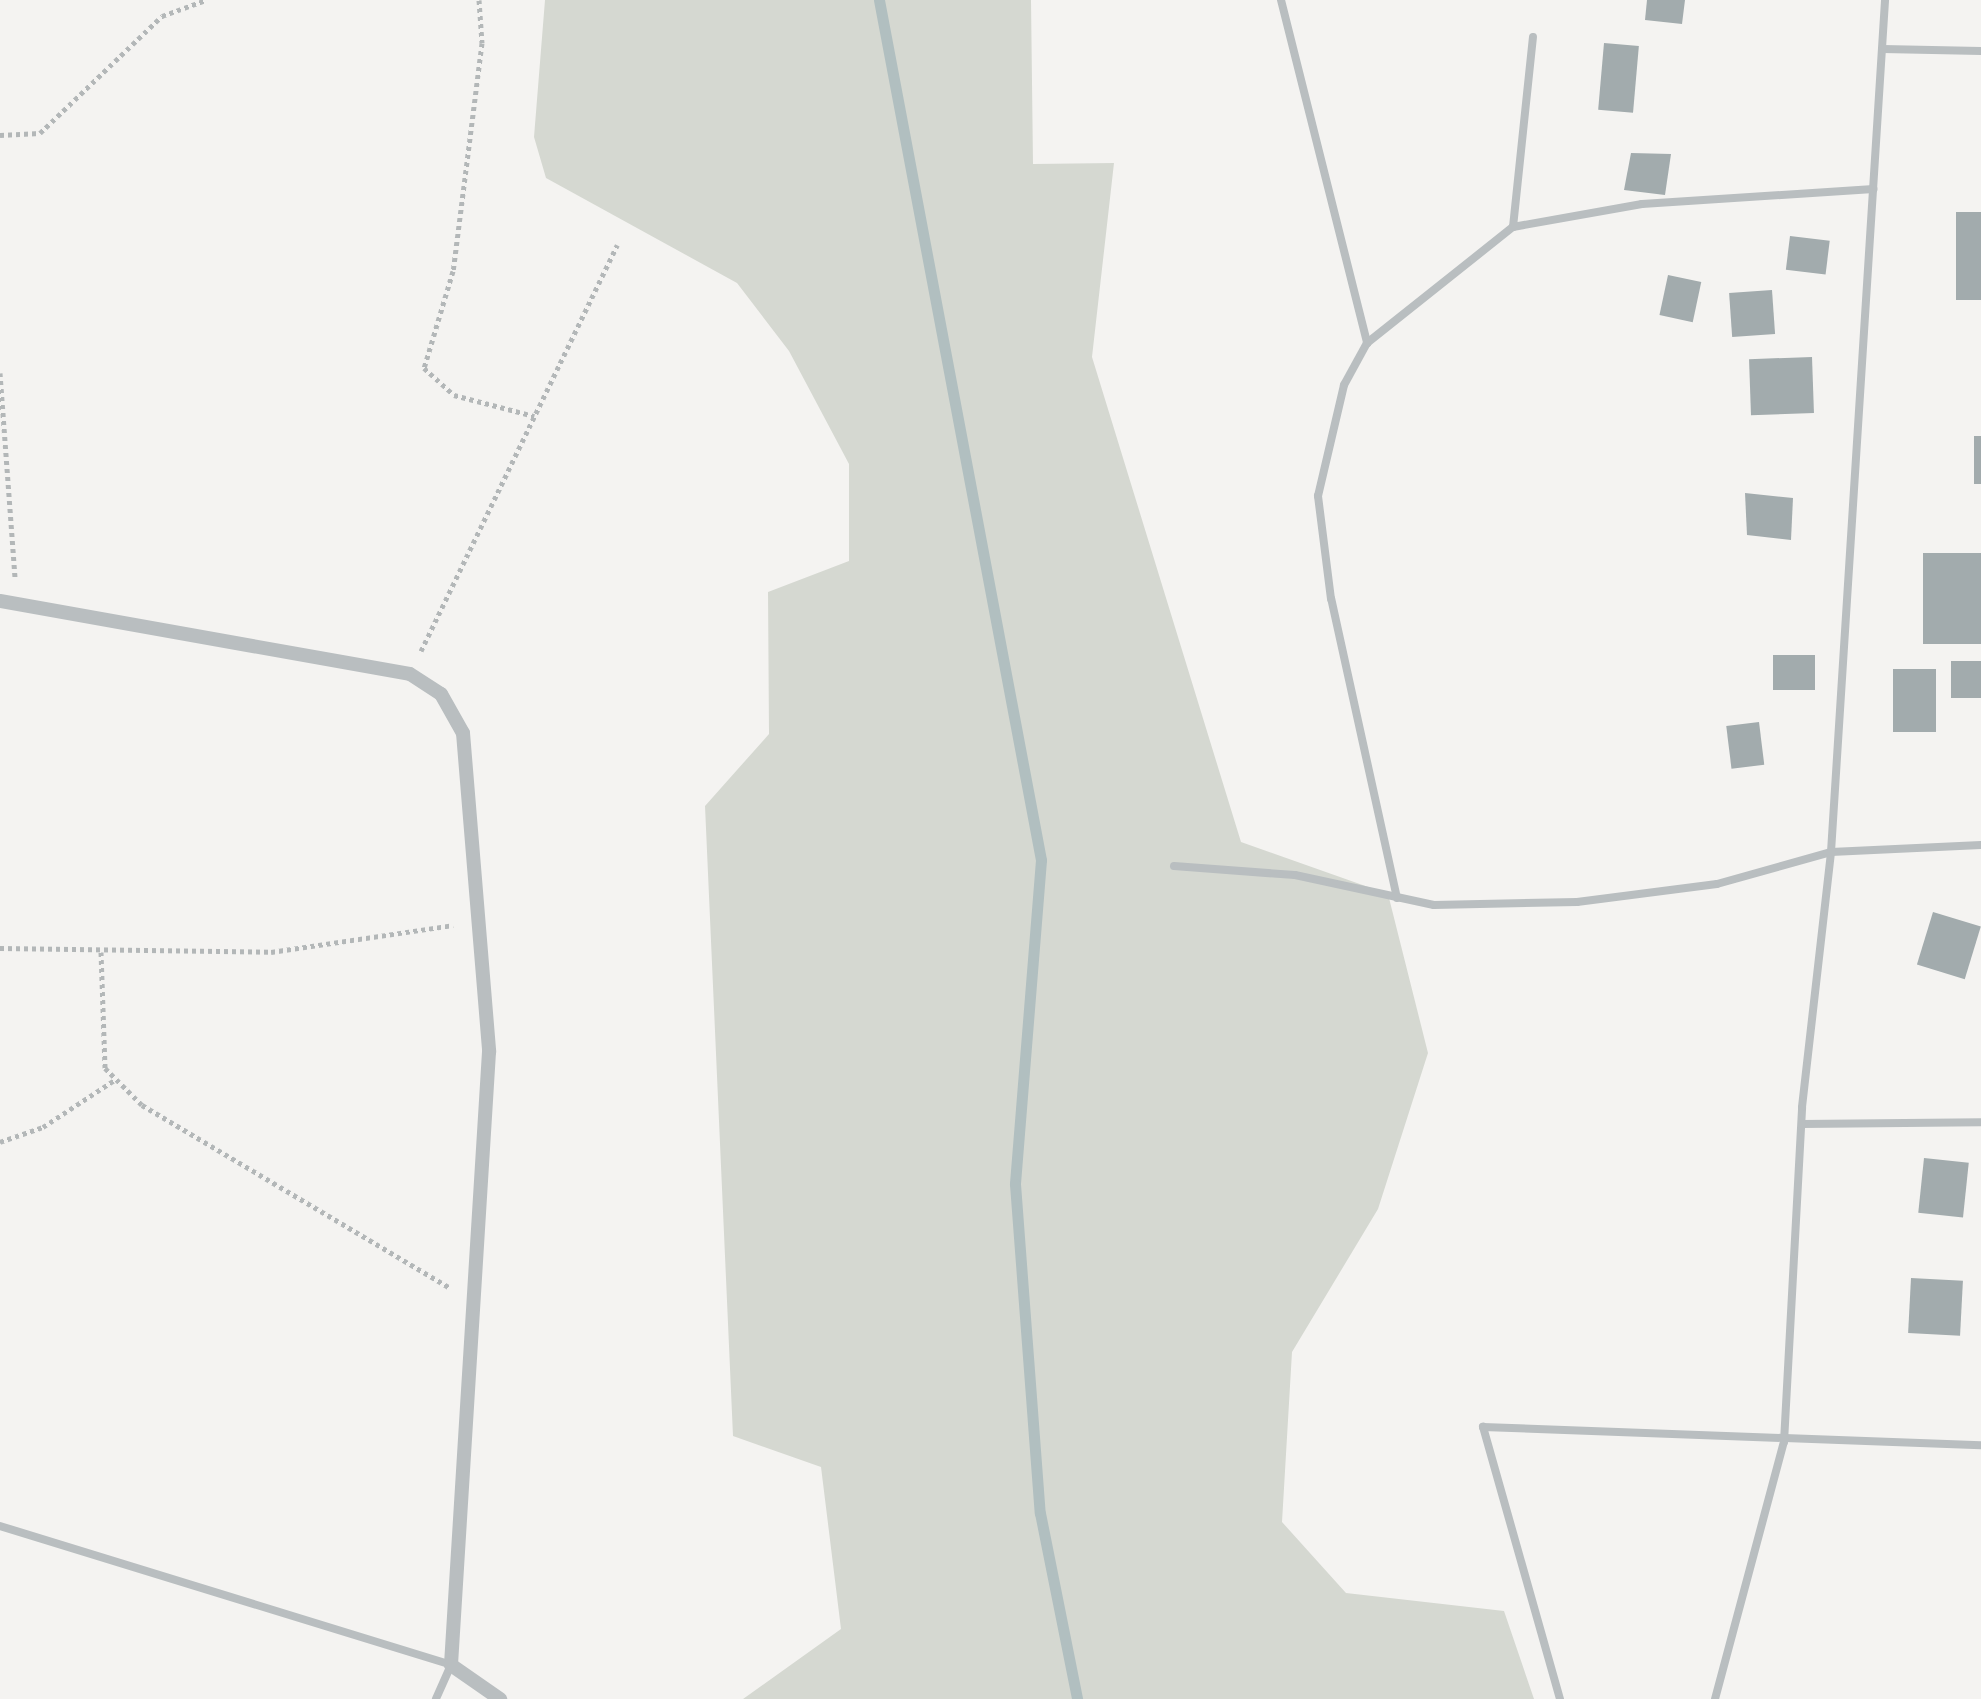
<!DOCTYPE html>
<style>
body{margin:0}
#map{position:relative;width:1981px;height:1699px;overflow:hidden;background:#f4f3f1;font-family:Ubuntu,sans-serif}
div>[style]{position:absolute}
.green>*{inset:0;background:#d5d8d1}
.stream>*{height:11px;margin:-5.5px;padding:0 5.5px;transform-origin:5.5px;border-radius:5.5px;background:#b1bfc0}
.building>*{inset:0;background:#a2abad;transform-origin:0 0}
.path>*{height:5px;margin-top:-2.5px;transform-origin:0;background:repeating-linear-gradient(90deg,#b3b7b8 0 4px,transparent 0 8px)}
.minor>*{height:8px;margin:-4px;padding:0 4px;transform-origin:4px;border-radius:4px;background:#b9bec0}
.tertiary>*{height:14px;margin:-7px;padding:0 7px;transform-origin:7px;border-radius:7px;background:#b9bec0}
span{translate:-50% -50%;white-space:nowrap;text-align:center;line-height:1.15;-webkit-text-stroke:8px #fff;paint-order:stroke}
</style>
<div id="map">
<div class="green">
<i style="clip-path:polygon(545px 0,1031px 0,1033px 164px,1114px 163px,1092px 357px,1241px 842px,1388px 894px,1428px 1053px,1378px 1209px,1292px 1352px,1282px 1522px,1346px 1593px,1504px 1611px,1534px 1699px,743px 1699px,841px 1629px,821px 1467px,733px 1436px,705px 806px,769px 734px,768px 592px,849px 561px,849px 464px,789px 351px,737px 283px,546px 178px,534px 137px)"></i>
</div>
<div class="stream">
<i style="left:879px;top:0;width:875px;rotate:79.33deg"></i>
<i style="left:1041px;top:860px;width:325px;rotate:94.6deg"></i>
<i style="left:1015px;top:1184px;width:330px;rotate:85.7deg"></i>
<i style="left:1040px;top:1513px;width:190px;rotate:78.7deg"></i>
</div>
<div class="building">
<i style="clip-path:polygon(1647px 0,1685px 0,1682px 24px,1645px 20px)"></i>
<i style="left:1604px;top:43px;width:35px;height:67px;rotate:5deg"></i>
<i style="clip-path:polygon(1631px 153px,1671px 154px,1665px 195px,1624px 190px)"></i>
<i style="left:1956px;top:212px;width:25px;height:88px"></i>
<i style="left:1790px;top:236px;width:40px;height:34px;rotate:7deg"></i>
<i style="left:1668px;top:275px;width:34px;height:41px;rotate:12deg"></i>
<i style="left:1772px;top:290px;width:44px;height:43px;rotate:86deg"></i>
<i style="left:1812px;top:357px;width:56px;height:63px;rotate:88deg"></i>
<i style="left:1974px;top:436px;width:7px;height:48px"></i>
<i style="clip-path:polygon(1745px 493px,1793px 498px,1791px 540px,1747px 535px)"></i>
<i style="left:1923px;top:553px;width:58px;height:91px"></i>
<i style="left:1773px;top:655px;width:42px;height:35px"></i>
<i style="left:1951px;top:661px;width:30px;height:37px"></i>
<i style="left:1893px;top:669px;width:43px;height:63px"></i>
<i style="left:1759px;top:722px;width:43px;height:33px;rotate:83deg"></i>
<i style="left:1933px;top:912px;width:50px;height:55px;rotate:17deg"></i>
<i style="left:1924px;top:1158px;width:45px;height:55px;rotate:6deg"></i>
<i style="left:1911px;top:1278px;width:52px;height:55px;rotate:3deg"></i>
</div>
<div class="path">
<i style="left:479px;top:0;width:43px;rotate:86deg"></i>
<i style="left:482px;top:43px;width:230px;rotate:97.2deg"></i>
<i style="left:453px;top:271px;width:101px;rotate:106.6deg"></i>
<i style="left:424px;top:368px;width:40px;rotate:42deg"></i>
<i style="left:454px;top:395px;width:83px;rotate:14.7deg"></i>
<i style="left:0;top:135px;width:40px;rotate:-2.9deg"></i>
<i style="left:40px;top:133px;width:169px;rotate:-43.8deg"></i>
<i style="left:162px;top:16px;width:47px;rotate:-20deg"></i>
<i style="left:0;top:373px;width:207px;rotate:85.8deg"></i>
<i style="left:421px;top:651px;width:451px;rotate:-64.2deg"></i>
<i style="left:0;top:948px;width:271px;rotate:0.8deg"></i>
<i style="left:271px;top:952px;width:184px;rotate:-8.4deg"></i>
<i style="left:101px;top:952px;width:116px;rotate:88deg"></i>
<i style="left:105px;top:1068px;width:52px;rotate:45deg"></i>
<i style="left:142px;top:1105px;width:358px;rotate:30.7deg"></i>
<i style="left:0;top:1142px;width:46px;rotate:-19.2deg"></i>
<i style="left:43px;top:1127px;width:87px;rotate:-33.3deg"></i>
</div>
<div class="minor">
<i style="left:1281px;top:0;width:354px;rotate:75.9deg"></i>
<i style="left:1883px;top:49px;width:98px;rotate:1.2deg"></i>
<i style="left:1513px;top:227px;width:191px;rotate:-84deg"></i>
<i style="left:1174px;top:866px;width:121px;rotate:4.3deg"></i>
<i style="left:1295px;top:875px;width:142px;rotate:12.2deg"></i>
<i style="left:1434px;top:905px;width:143px;rotate:-1.2deg"></i>
<i style="left:1577px;top:902px;width:141px;rotate:-7.3deg"></i>
<i style="left:1717px;top:884px;width:118px;rotate:-15.7deg"></i>
<i style="left:1831px;top:852px;width:150px;rotate:-2.7deg"></i>
<i style="left:1397px;top:898px;width:306px;rotate:-102.4deg"></i>
<i style="left:1331px;top:599px;width:104px;rotate:-97.2deg"></i>
<i style="left:1318px;top:496px;width:114px;rotate:-76.8deg"></i>
<i style="left:1344px;top:385px;width:48px;rotate:-61.3deg"></i>
<i style="left:1367px;top:343px;width:186px;rotate:-38.5deg"></i>
<i style="left:1513px;top:227px;width:131px;rotate:-10.1deg"></i>
<i style="left:1642px;top:204px;width:232px;rotate:-3.7deg"></i>
<i style="left:1802px;top:1124px;width:179px;rotate:-0.6deg"></i>
<i style="left:0;top:1526px;width:472px;rotate:17.1deg"></i>
<i style="left:451px;top:1665px;width:37px;rotate:114deg"></i>
<i style="left:1560px;top:1699px;width:283px;rotate:-105.8deg"></i>
<i style="left:1483px;top:1427px;width:498px;rotate:2.1deg"></i>
<i style="left:1715px;top:1699px;width:266px;rotate:-75deg"></i>
<i style="left:1784px;top:1442px;width:335px;rotate:-86.9deg"></i>
<i style="left:1802px;top:1107px;width:257px;rotate:-83.5deg"></i>
<i style="left:1831px;top:852px;width:854px;rotate:-86.37deg"></i>
</div>
<div class="tertiary">
<i style="left:0;top:601px;width:416px;rotate:10.1deg"></i>
<i style="left:410px;top:674px;width:37px;rotate:33deg"></i>
<i style="left:441px;top:694px;width:45px;rotate:60.6deg"></i>
<i style="left:463px;top:733px;width:320px;rotate:85.3deg"></i>
<i style="left:489px;top:1052px;width:614px;rotate:93.55deg"></i>
<i style="left:451px;top:1665px;width:60px;rotate:34.8deg"></i>
</div>
</div>
